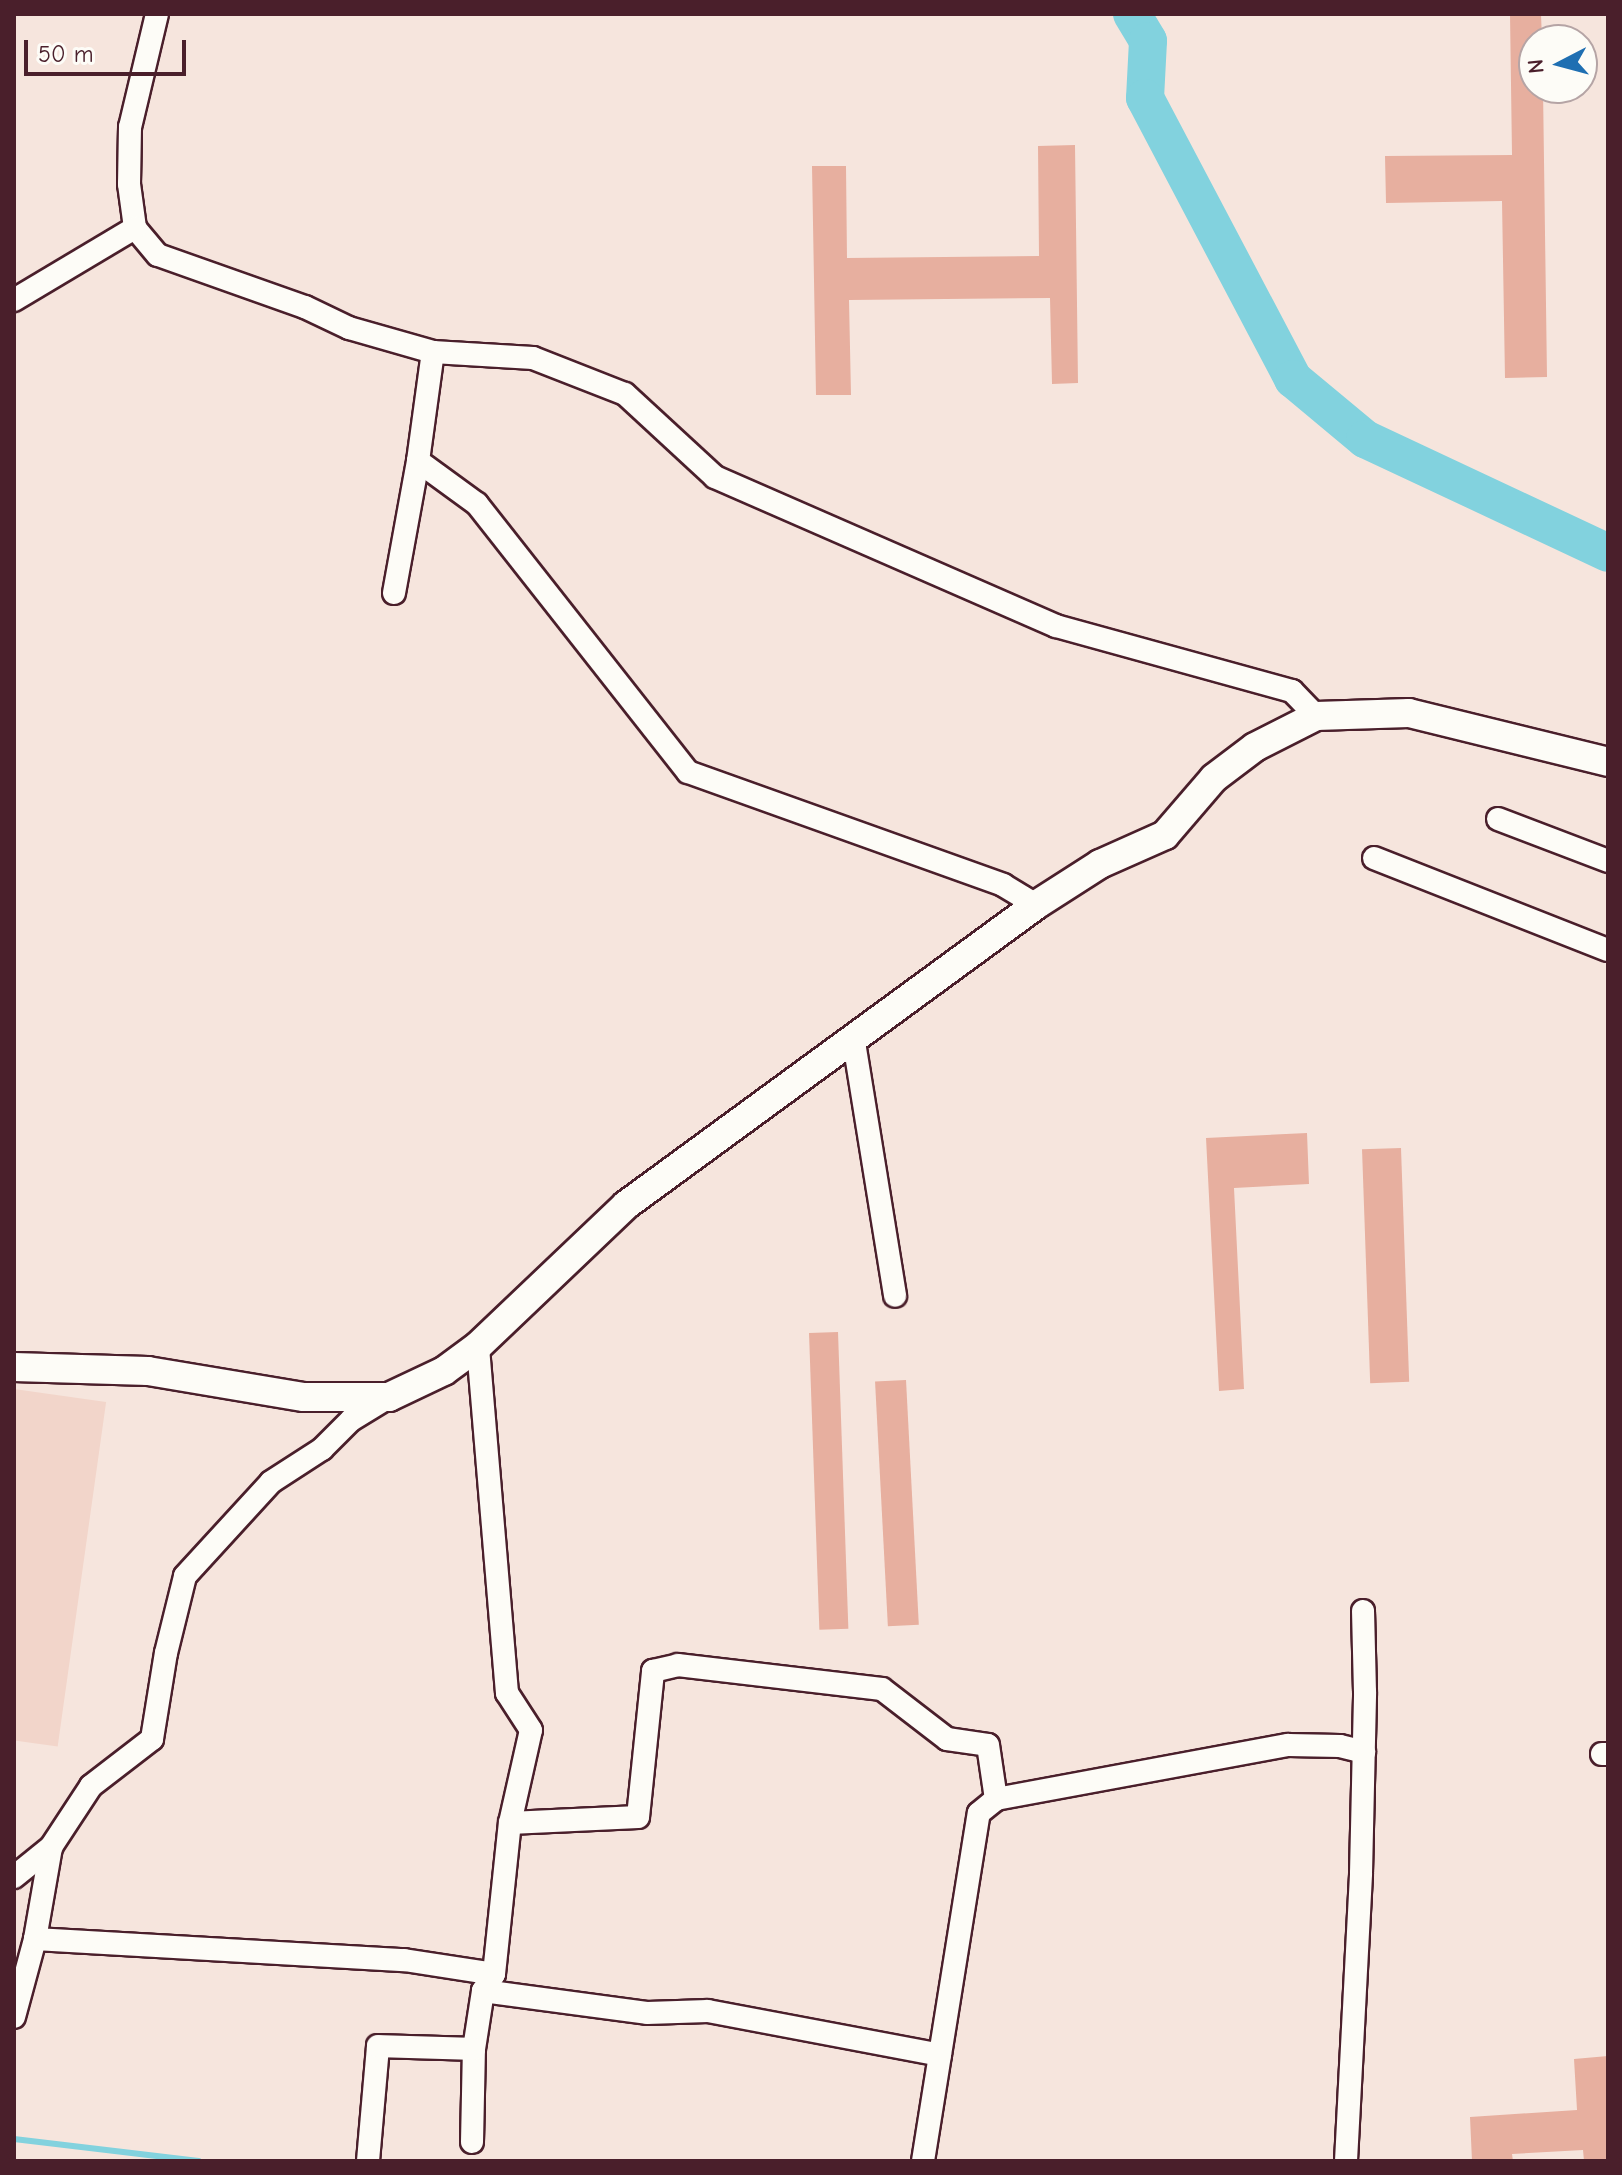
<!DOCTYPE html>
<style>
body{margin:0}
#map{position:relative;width:1622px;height:2175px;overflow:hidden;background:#f6e5dd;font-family:"Comic Neue",sans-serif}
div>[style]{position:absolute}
.built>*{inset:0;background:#f2d5ca;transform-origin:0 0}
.stream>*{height:6px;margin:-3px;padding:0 3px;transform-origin:3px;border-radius:3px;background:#82d2de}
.river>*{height:38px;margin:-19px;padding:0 19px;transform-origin:19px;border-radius:19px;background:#82d2de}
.building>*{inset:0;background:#e7af9f;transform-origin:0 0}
.roads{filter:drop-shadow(2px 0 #4a1f2b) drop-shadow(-2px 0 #4a1f2b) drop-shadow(0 2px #4a1f2b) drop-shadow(0 -2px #4a1f2b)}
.minor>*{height:22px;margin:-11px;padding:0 11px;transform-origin:11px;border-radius:11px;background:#fdfcf7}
.major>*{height:28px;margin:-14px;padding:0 14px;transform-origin:14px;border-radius:14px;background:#fdfcf7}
span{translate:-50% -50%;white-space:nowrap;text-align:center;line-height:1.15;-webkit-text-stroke:7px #fdfcf7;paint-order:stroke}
.frame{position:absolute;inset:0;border:16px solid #4a1f2b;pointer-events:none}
.north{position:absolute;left:1518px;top:24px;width:80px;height:80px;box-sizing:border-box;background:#fdfcf7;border:2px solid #b5a4a5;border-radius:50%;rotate:264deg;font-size:22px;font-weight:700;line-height:32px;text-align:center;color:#4a1f2b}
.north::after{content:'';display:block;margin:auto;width:28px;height:36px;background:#1f6fb2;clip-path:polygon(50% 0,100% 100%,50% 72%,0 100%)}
.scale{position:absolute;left:24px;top:40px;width:162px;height:36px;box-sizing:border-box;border:4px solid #4a1f2b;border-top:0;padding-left:10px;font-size:24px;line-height:28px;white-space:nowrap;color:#4a1f2b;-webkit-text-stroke:6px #fdfcf7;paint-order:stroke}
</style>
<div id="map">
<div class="built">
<i style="left:14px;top:1389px;width:93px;height:348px;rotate:8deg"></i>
</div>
<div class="stream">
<i style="left:14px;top:2139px;width:186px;rotate:6.8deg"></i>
</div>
<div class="river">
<i style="left:1132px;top:14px;width:31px;rotate:59deg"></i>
<i style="left:1148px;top:41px;width:57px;rotate:93deg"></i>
<i style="left:1145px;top:98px;width:318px;rotate:62.2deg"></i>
<i style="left:1293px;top:379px;width:94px;rotate:39.8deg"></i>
<i style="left:1365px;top:439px;width:268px;rotate:25.1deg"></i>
</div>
<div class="building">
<i style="clip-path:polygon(1510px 14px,1541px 14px,1542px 40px,1534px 40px,1534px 88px,1543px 88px,1547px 377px,1505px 378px,1502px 201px,1386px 203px,1385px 156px,1512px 155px)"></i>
<i style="clip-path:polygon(1075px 145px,1078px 383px,1052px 384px,1050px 298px,849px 300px,851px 395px,816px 395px,812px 166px,846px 166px,847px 258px,1039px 256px,1038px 146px)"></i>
<i style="clip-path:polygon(1307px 1133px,1309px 1184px,1234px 1188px,1244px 1389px,1219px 1391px,1206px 1138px)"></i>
<i style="left:1401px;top:1148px;width:234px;height:39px;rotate:88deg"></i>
<i style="left:838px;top:1332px;width:297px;height:29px;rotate:88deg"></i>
<i style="left:906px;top:1380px;width:245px;height:31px;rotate:87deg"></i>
<i style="clip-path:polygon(1608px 2056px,1608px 2161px,1584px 2161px,1583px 2150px,1512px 2154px,1513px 2161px,1472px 2161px,1470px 2117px,1577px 2110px,1574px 2059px)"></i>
</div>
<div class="roads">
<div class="minor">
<i style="left:157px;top:14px;width:116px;rotate:103.4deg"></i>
<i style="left:130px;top:127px;width:57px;rotate:91deg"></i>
<i style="left:129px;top:184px;width:44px;rotate:82.2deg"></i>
<i style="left:135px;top:228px;width:35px;rotate:50deg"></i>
<i style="left:158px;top:255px;width:156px;rotate:19.5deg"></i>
<i style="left:305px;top:307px;width:49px;rotate:25.5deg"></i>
<i style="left:349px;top:328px;width:87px;rotate:15.9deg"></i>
<i style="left:433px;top:352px;width:100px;rotate:3.4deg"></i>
<i style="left:533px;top:358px;width:99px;rotate:21.4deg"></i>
<i style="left:625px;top:394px;width:122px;rotate:42.7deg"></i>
<i style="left:715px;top:477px;width:372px;rotate:23.6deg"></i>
<i style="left:1056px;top:626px;width:245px;rotate:15.4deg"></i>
<i style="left:1292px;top:691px;width:35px;rotate:46deg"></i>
<i style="left:14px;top:300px;width:141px;rotate:-30.8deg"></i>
<i style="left:418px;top:461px;width:73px;rotate:36.1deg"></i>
<i style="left:477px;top:504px;width:341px;rotate:51.8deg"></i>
<i style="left:688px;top:772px;width:335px;rotate:19.7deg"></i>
<i style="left:1003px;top:885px;width:39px;rotate:31deg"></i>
<i style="left:394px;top:593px;width:134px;rotate:-79.7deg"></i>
<i style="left:418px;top:461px;width:110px;rotate:-82.2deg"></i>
<i style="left:1498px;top:819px;width:118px;rotate:20.9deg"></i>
<i style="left:1374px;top:858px;width:251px;rotate:21.5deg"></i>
<i style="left:854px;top:1042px;width:257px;rotate:80.8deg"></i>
<i style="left:1602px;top:1754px;width:6px"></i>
<i style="left:510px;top:1823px;width:128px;rotate:-2.7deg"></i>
<i style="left:638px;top:1817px;width:147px;rotate:-84.1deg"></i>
<i style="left:653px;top:1671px;width:26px;rotate:-13deg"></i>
<i style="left:678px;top:1665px;width:205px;rotate:6.7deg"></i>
<i style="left:882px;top:1689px;width:82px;rotate:37.6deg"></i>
<i style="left:947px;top:1739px;width:41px;rotate:8.3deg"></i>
<i style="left:988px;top:1745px;width:55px;rotate:81.6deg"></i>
<i style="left:14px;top:1877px;width:48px;rotate:-39deg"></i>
<i style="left:35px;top:1939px;width:370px;rotate:3.3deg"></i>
<i style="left:404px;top:1960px;width:91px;rotate:8.8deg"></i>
<i style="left:483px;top:1991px;width:165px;rotate:7.6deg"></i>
<i style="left:647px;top:2013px;width:61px;rotate:-1.9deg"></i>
<i style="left:708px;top:2011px;width:236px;rotate:10.7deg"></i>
<i style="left:14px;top:2017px;width:81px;rotate:-74.9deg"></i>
<i style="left:35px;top:1939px;width:93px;rotate:-80.1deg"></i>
<i style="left:51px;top:1847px;width:73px;rotate:-56.7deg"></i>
<i style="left:91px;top:1786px;width:77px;rotate:-37.6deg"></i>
<i style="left:152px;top:1739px;width:87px;rotate:-80.8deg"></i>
<i style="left:166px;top:1653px;width:79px;rotate:-76.1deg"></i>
<i style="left:185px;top:1576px;width:127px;rotate:-47.5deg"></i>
<i style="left:271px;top:1482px;width:61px;rotate:-32.9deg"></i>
<i style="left:322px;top:1449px;width:41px;rotate:-45deg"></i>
<i style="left:351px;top:1420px;width:44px;rotate:-31.2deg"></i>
<i style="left:472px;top:2142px;width:93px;rotate:-88.8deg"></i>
<i style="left:474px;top:2049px;width:59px;rotate:-81.2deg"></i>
<i style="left:483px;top:1991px;width:20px;rotate:-57deg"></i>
<i style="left:494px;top:1974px;width:152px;rotate:-84deg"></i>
<i style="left:510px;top:1823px;width:95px;rotate:-77.3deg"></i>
<i style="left:531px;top:1730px;width:44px;rotate:-123deg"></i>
<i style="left:507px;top:1693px;width:348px;rotate:-94.8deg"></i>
<i style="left:368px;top:2161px;width:115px;rotate:-85deg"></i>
<i style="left:378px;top:2046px;width:96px;rotate:1.8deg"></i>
<i style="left:923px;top:2161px;width:352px;rotate:-80.9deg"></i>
<i style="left:979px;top:1813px;width:22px;rotate:-39deg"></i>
<i style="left:996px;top:1799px;width:297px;rotate:-10.5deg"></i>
<i style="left:1288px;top:1745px;width:52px;rotate:1.1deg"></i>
<i style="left:1340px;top:1746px;width:25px;rotate:14deg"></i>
<i style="left:1346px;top:2161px;width:288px;rotate:-87deg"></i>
<i style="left:1361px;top:1873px;width:181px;rotate:-88.7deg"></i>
<i style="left:1365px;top:1692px;width:81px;rotate:-91.4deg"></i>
</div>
<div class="major">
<i style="left:14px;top:1367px;width:134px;rotate:1.7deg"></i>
<i style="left:148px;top:1371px;width:158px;rotate:9.5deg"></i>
<i style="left:304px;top:1397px;width:85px"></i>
<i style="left:389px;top:1397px;width:61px;rotate:-25.3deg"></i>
<i style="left:444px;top:1371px;width:42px;rotate:-36.3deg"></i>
<i style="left:478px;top:1346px;width:204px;rotate:-43.6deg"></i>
<i style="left:626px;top:1205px;width:508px;rotate:-36.19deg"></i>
<i style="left:1036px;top:905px;width:76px;rotate:-32.6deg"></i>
<i style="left:1100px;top:864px;width:71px;rotate:-24deg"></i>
<i style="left:1165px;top:835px;width:75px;rotate:-49.3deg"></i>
<i style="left:1214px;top:778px;width:51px;rotate:-37.1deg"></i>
<i style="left:1255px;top:747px;width:68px;rotate:-26.9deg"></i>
<i style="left:1316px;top:716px;width:93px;rotate:-1.8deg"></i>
<i style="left:1409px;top:713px;width:205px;rotate:13.8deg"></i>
</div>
</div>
<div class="frame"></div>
<div class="north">N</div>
<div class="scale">50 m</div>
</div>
